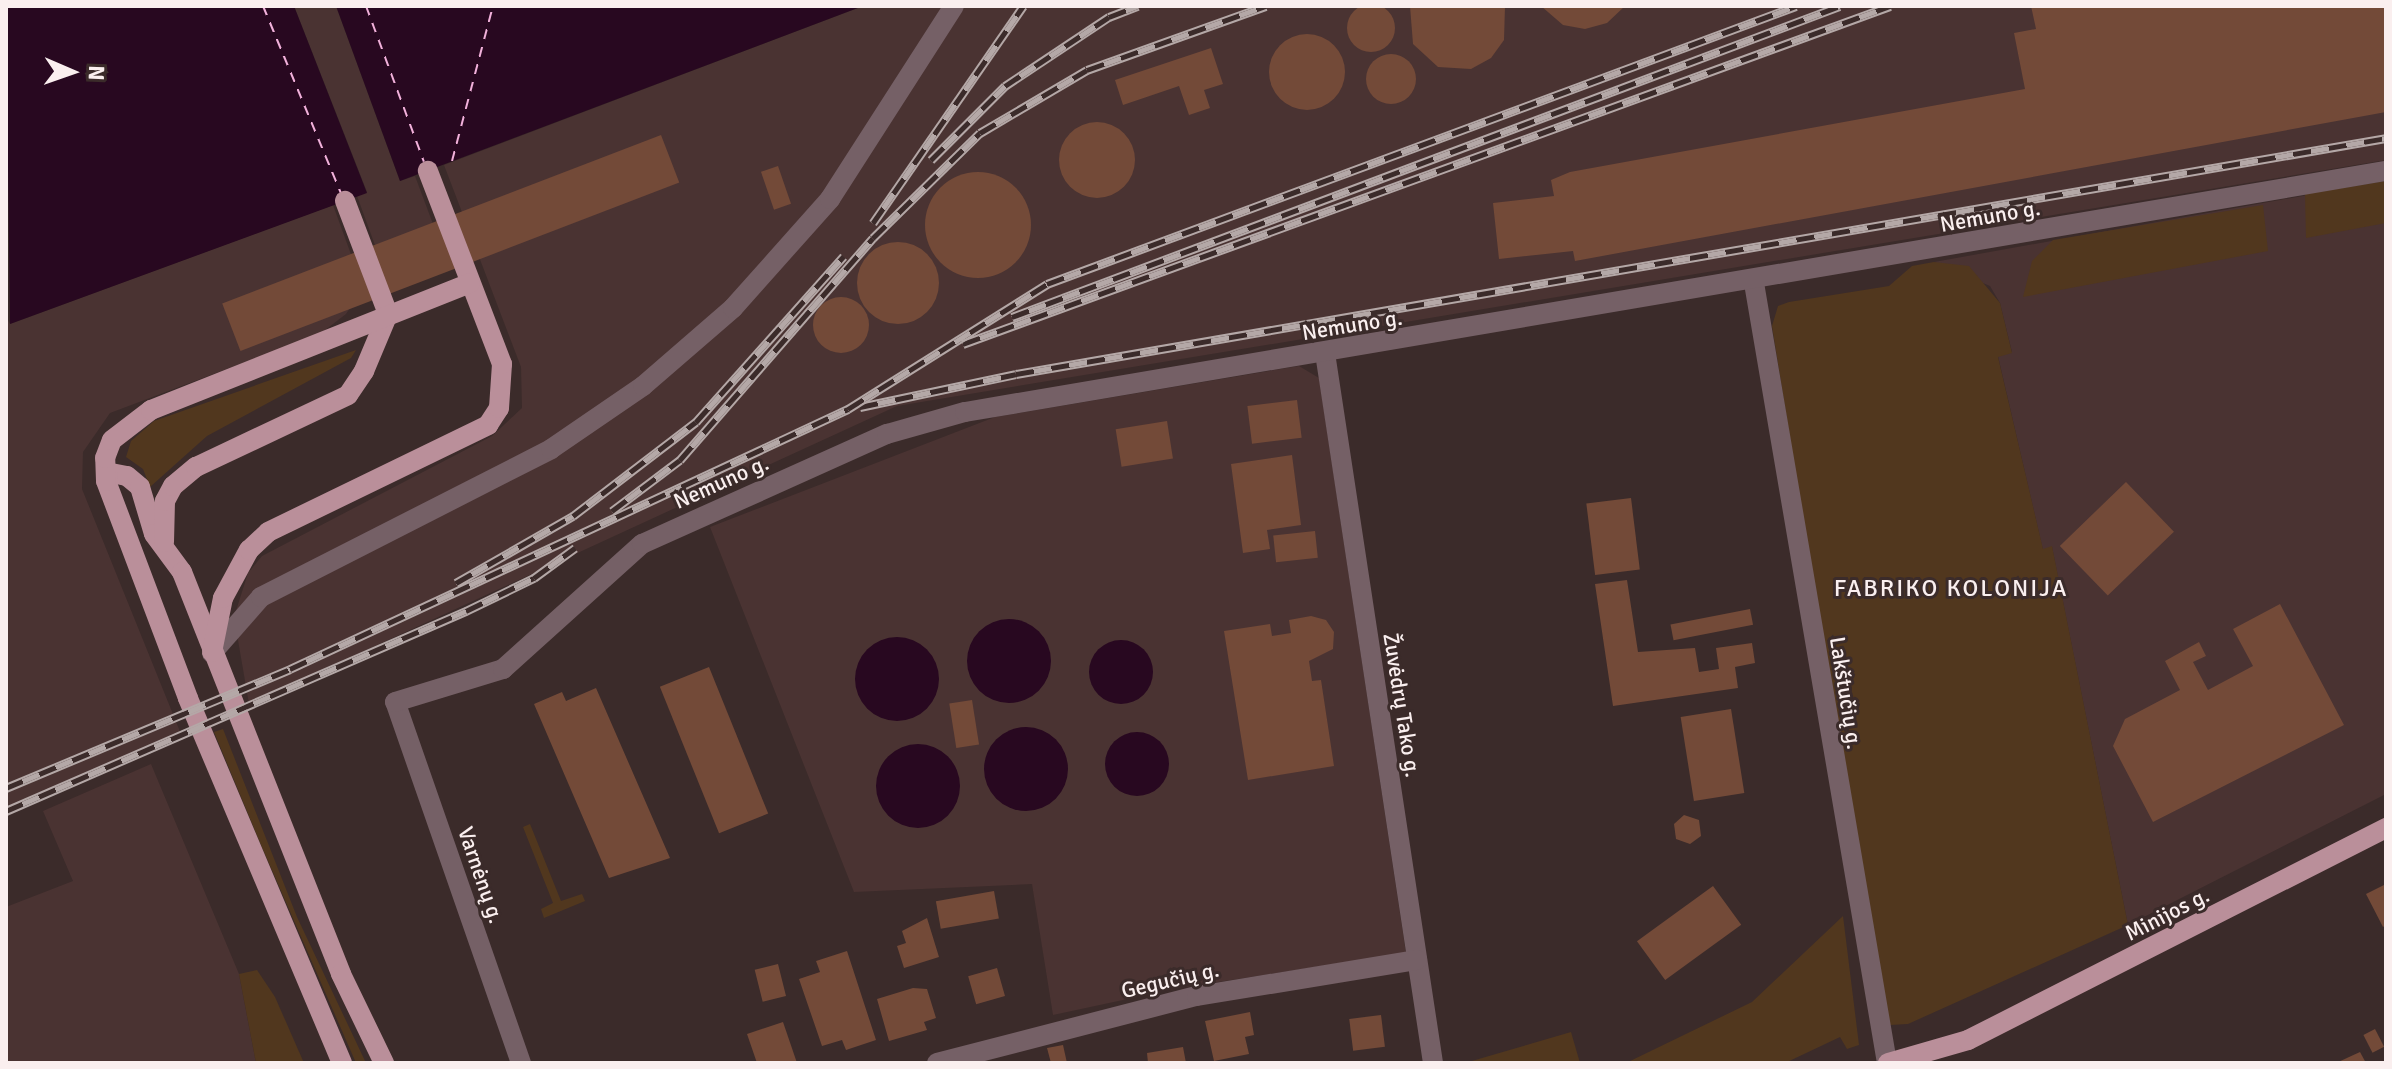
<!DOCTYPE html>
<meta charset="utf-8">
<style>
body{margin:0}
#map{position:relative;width:2392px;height:1069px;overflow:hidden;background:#3b2b2a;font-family:Signika,sans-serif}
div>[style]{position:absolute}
.built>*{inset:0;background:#4a3332}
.green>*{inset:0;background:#51371e}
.water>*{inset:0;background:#280820}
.round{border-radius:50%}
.ferry>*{height:2px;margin-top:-1px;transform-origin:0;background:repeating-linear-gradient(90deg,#f2b1db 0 10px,transparent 0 18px)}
.building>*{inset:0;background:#734a38;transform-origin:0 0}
.minor>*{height:20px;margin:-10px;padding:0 10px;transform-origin:10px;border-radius:10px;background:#756066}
.primary>*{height:20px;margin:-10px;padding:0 10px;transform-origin:10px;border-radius:10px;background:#ba8f9a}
.rail>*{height:9px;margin-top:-4.5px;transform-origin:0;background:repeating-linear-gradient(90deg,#3b2b2a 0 18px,#b4a8a7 0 36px);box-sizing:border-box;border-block:2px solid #b4a8a7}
span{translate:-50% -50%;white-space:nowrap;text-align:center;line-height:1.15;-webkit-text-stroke:6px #3b2b2a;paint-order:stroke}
.street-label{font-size:22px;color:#faefef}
.neighbourhood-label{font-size:24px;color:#faefef;letter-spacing:2px}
.frame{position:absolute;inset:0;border:8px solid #faefef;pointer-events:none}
.north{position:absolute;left:32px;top:32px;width:80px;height:80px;-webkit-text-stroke:6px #3b2b2a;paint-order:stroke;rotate:92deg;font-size:22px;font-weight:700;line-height:32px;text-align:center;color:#faefef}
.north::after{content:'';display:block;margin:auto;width:28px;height:36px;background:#faefef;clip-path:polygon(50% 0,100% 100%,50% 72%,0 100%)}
</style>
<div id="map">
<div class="built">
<i style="clip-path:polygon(294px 6px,336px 6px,400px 181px,415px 176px,445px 256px,387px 278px,357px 196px,367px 192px)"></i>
<i style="clip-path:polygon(863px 6px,2386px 6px,2386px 160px,897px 406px,249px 704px,234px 617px,248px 573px,262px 556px,492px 436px,522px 408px,521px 367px,444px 165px)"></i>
<i style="clip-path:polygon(2386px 181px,2386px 794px,2128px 925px,2052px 547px,2043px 550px,1998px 356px,2012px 352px,2000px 303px,1990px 286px,1934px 262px)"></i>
<i style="clip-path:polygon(333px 205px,356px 268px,354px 302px,346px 314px,320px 334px,110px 413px,83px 452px,82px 489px,181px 734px,6px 811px,6px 316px,10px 324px)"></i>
<i style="clip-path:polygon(1299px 366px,1319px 378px,1406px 953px,1179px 988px,1053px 1015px,1032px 884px,854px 892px,710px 527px,995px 417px)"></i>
<i style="clip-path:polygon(151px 764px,239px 974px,256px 1063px,6px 1063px,6px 907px,73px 881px,43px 811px)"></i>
</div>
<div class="green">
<i style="clip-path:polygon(2386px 181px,2386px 223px,2306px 238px,2305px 194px)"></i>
<i style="clip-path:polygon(2263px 205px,2268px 251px,2023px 297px,2032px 261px,2053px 240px)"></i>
<i style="clip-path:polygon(1934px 262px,1969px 266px,2000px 303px,2012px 353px,1998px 357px,2043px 549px,2052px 546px,2128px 925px,1908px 1024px,1890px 1025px,1882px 1011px,1772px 326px,1778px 306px,1789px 302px,1889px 286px,1912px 266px)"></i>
<i style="clip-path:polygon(356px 350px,351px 358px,207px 436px,150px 487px,143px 469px,126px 457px,131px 441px,154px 421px)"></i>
<i style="clip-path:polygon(223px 729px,297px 917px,366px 1063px,356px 1063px,261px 845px,214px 732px)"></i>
<i style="clip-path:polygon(530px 824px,561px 901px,582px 894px,585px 901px,544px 918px,541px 909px,553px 903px,523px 827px)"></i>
<i style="clip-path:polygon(1843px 916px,1859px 1045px,1847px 1049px,1840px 1037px,1785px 1063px,1626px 1063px,1752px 1002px)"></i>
<i style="clip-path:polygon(257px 970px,275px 997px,304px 1063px,256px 1063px,239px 974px)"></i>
<i style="clip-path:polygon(1571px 1032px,1580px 1063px,1465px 1063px)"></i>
</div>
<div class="water">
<i style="clip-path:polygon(6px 6px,294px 6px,367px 193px,10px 324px)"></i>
<i style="clip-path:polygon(336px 6px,863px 6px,400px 181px)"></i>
<i class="round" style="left:967px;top:619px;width:84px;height:84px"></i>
<i class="round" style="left:855px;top:637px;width:84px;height:84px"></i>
<i class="round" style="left:1089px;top:640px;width:64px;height:64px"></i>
<i class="round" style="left:984px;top:727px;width:84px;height:84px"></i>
<i class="round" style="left:1105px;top:732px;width:64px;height:64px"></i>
<i class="round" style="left:876px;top:744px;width:84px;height:84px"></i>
</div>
<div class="ferry">
<i style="left:263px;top:6px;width:203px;rotate:67.4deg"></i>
<i style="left:366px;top:6px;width:166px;rotate:69.6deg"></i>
<i style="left:452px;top:161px;width:160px;rotate:-75.2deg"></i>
</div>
<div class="building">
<i class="round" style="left:1347px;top:4px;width:48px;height:48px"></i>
<i style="clip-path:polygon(1410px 6px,1505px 6px,1504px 40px,1491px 58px,1471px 69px,1438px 67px,1413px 44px)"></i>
<i style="clip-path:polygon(1541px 6px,1625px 6px,1607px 23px,1585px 29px,1563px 25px)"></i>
<i style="clip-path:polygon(2031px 6px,2386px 6px,2386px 112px,1575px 261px,1573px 251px,1499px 259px,1493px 203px,1554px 196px,1551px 180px,1570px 172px,2025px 89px,2014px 33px,2036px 29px)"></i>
<i class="round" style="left:1269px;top:34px;width:76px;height:76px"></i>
<i style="clip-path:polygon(1211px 48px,1223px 84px,1204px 90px,1210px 108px,1189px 115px,1179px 86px,1123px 105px,1115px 80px)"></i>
<i class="round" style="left:1366px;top:54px;width:50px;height:50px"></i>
<i class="round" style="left:1059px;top:122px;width:76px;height:76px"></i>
<i style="left:661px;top:135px;width:51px;height:470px;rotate:69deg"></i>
<i style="left:778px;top:166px;width:40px;height:18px;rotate:71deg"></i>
<i class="round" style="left:925px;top:172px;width:106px;height:106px"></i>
<i class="round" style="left:857px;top:242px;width:82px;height:82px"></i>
<i class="round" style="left:813px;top:297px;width:56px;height:56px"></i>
<i style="left:1297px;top:400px;width:38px;height:50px;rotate:83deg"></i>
<i style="left:1167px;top:421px;width:38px;height:52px;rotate:81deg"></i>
<i style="clip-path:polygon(1292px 455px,1301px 525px,1267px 530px,1270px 549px,1243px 553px,1231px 464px)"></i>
<i style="left:2126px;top:482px;width:69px;height:92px;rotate:46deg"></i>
<i style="left:1631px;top:498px;width:72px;height:45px;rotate:83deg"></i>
<i style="left:1315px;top:531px;width:27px;height:42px;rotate:84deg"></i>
<i style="clip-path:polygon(1627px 580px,1638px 652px,1695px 648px,1699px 672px,1719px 669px,1716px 648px,1752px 643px,1755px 663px,1735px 667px,1738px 688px,1613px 706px,1595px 584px)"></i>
<i style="clip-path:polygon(2280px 604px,2344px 725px,2153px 822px,2113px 746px,2125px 719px,2180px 690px,2165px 661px,2199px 642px,2206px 656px,2193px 662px,2208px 690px,2253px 666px,2233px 629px)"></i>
<i style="left:1750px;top:609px;width:16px;height:81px;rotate:79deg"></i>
<i style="clip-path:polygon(1311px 616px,1326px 620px,1334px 632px,1333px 649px,1309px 661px,1312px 681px,1321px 680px,1334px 766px,1248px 780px,1224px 631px,1270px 624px,1272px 636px,1291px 633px,1289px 620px)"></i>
<i style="left:709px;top:667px;width:158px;height:53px;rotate:68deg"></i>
<i style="clip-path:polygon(596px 688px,670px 858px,609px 878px,534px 704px,562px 692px,566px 701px)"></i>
<i style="left:972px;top:700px;width:45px;height:23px;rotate:81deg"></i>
<i style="left:1731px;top:709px;width:85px;height:51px;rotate:81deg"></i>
<i style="clip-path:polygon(1684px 815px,1699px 820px,1701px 836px,1690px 844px,1676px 839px,1674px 824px)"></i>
<i style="clip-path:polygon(2386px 884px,2386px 925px,2383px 927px,2366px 894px)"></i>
<i style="left:1713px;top:886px;width:48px;height:94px;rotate:54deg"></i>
<i style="left:994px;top:891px;width:28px;height:59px;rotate:80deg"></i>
<i style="clip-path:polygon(927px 918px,939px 957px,904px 968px,897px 946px,906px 943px,902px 931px)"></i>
<i style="clip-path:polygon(847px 951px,876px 1040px,846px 1050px,842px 1040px,822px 1046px,799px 979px,820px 972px,816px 961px)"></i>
<i style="left:778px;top:964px;width:33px;height:24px;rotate:76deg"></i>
<i style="left:997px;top:968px;width:29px;height:30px;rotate:74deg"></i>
<i style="clip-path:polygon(913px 988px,927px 989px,936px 1018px,924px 1022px,927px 1030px,889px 1041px,877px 999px)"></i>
<i style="clip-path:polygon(1250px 1012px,1254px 1035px,1245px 1037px,1249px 1054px,1214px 1061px,1205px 1021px)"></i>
<i style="left:1381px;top:1015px;width:32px;height:32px;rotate:83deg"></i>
<i style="clip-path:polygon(783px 1022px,797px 1063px,757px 1063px,747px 1034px)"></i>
<i style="left:2375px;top:1029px;width:20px;height:13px;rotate:63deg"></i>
<i style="clip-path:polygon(1063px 1045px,1067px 1063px,1051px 1063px,1047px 1048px)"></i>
<i style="clip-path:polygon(1183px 1047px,1186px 1063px,1148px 1063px,1147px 1053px)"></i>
<i style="clip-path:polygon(2360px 1052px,2366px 1063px,2336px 1063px)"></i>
</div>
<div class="minor">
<i style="left:1754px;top:283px;width:791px;rotate:80.32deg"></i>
<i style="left:1325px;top:353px;width:718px;rotate:81.35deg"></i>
<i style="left:212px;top:653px;width:74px;rotate:-48.8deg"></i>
<i style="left:261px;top:597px;width:326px;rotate:-27deg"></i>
<i style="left:551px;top:449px;width:112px;rotate:-34.4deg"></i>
<i style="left:643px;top:386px;width:119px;rotate:-40.9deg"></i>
<i style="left:733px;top:308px;width:146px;rotate:-48.3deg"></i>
<i style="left:830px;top:199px;width:229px;rotate:-57.3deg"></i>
<i style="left:521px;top:1063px;width:382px;rotate:-109.2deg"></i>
<i style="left:395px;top:702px;width:113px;rotate:-17deg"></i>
<i style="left:503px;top:669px;width:187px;rotate:-42deg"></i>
<i style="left:642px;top:544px;width:269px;rotate:-24.2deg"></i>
<i style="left:887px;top:434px;width:81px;rotate:-15.8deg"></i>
<i style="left:965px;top:412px;width:1441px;rotate:-9.63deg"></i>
<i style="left:937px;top:1063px;width:268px;rotate:-14.5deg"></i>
<i style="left:1197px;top:996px;width:223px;rotate:-9.3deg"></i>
</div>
<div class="primary">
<i style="left:106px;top:472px;width:21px;rotate:11deg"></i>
<i style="left:127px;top:476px;width:17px;rotate:40deg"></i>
<i style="left:140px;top:487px;width:49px;rotate:73.4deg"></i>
<i style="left:154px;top:534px;width:47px;rotate:53.6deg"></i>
<i style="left:182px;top:572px;width:432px;rotate:68.4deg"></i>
<i style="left:341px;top:974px;width:99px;rotate:64.2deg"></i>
<i style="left:164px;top:542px;width:41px;rotate:-88.6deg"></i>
<i style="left:165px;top:501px;width:17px;rotate:-62deg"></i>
<i style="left:173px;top:486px;width:30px;rotate:-40deg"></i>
<i style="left:196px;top:467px;width:168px;rotate:-25.3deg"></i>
<i style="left:348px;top:395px;width:29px;rotate:-56deg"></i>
<i style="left:364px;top:371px;width:62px;rotate:-67.2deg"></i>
<i style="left:388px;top:314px;width:121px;rotate:-110.8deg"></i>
<i style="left:212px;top:652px;width:55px;rotate:-78.5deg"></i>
<i style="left:223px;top:598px;width:55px;rotate:-61.6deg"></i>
<i style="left:249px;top:550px;width:26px;rotate:-43deg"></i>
<i style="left:268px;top:532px;width:245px;rotate:-25.9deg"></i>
<i style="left:488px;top:425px;width:20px;rotate:-57deg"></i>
<i style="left:499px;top:408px;width:44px;rotate:-86.1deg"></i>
<i style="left:502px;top:364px;width:207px;rotate:-111deg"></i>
<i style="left:342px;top:1063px;width:396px;rotate:-112.9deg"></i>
<i style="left:188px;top:698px;width:232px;rotate:-110.7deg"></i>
<i style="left:106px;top:481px;width:23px;rotate:-92deg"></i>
<i style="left:105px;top:458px;width:19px;rotate:-69deg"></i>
<i style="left:112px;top:440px;width:49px;rotate:-37.6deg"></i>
<i style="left:151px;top:410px;width:343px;rotate:-21.7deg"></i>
<i style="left:1888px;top:1063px;width:83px;rotate:-16deg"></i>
<i style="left:1968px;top:1040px;width:469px;rotate:-26.9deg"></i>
</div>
<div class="rail">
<i style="left:931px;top:160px;width:105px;rotate:-45deg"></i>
<i style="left:1005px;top:86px;width:125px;rotate:-33.6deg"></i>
<i style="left:1109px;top:17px;width:31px;rotate:-21deg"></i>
<i style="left:873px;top:223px;width:264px;rotate:-55.3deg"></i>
<i style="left:1012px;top:317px;width:884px;rotate:-20.59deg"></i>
<i style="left:963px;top:344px;width:987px;rotate:-20.03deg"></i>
<i style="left:860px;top:407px;width:159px;rotate:-11.9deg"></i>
<i style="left:1016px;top:374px;width:1390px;rotate:-9.77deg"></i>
<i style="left:612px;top:511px;width:85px;rotate:-36.9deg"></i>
<i style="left:680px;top:460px;width:294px;rotate:-49deg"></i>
<i style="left:873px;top:238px;width:150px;rotate:-44.5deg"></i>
<i style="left:980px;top:133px;width:124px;rotate:-30.5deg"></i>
<i style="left:1087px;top:70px;width:190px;rotate:-19.7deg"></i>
<i style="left:456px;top:583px;width:135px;rotate:-29.8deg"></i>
<i style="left:573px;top:516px;width:155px;rotate:-37.4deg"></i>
<i style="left:696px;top:422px;width:222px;rotate:-48.3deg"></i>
<i style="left:6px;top:788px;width:308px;rotate:-22.7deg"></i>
<i style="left:290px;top:669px;width:616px;rotate:-24.98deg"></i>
<i style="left:848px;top:409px;width:235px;rotate:-32.1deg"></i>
<i style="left:1047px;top:284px;width:799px;rotate:-20.36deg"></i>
<i style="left:6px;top:811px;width:502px;rotate:-23.5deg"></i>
<i style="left:466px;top:611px;width:76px;rotate:-25.9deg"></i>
<i style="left:534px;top:578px;width:51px;rotate:-36.2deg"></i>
</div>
<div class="street-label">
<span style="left:1990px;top:216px;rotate:-10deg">Nemuno g.</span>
<span style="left:1352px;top:325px;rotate:-9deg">Nemuno g.</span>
<span style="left:721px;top:482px;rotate:-24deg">Nemuno g.</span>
<span style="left:1846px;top:693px;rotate:81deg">Lakštučių g.</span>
<span style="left:1402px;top:705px;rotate:81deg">Žuvėdrų Tako g.</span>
<span style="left:481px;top:875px;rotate:71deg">Varnėnų g.</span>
<span style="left:2167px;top:914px;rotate:-27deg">Minijos g.</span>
<span style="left:1170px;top:980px;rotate:-13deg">Gegučių g.</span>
</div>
<div class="neighbourhood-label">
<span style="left:1951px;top:589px">FABRIKO KOLONIJA</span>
</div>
<div class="frame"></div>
<div class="north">N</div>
</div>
